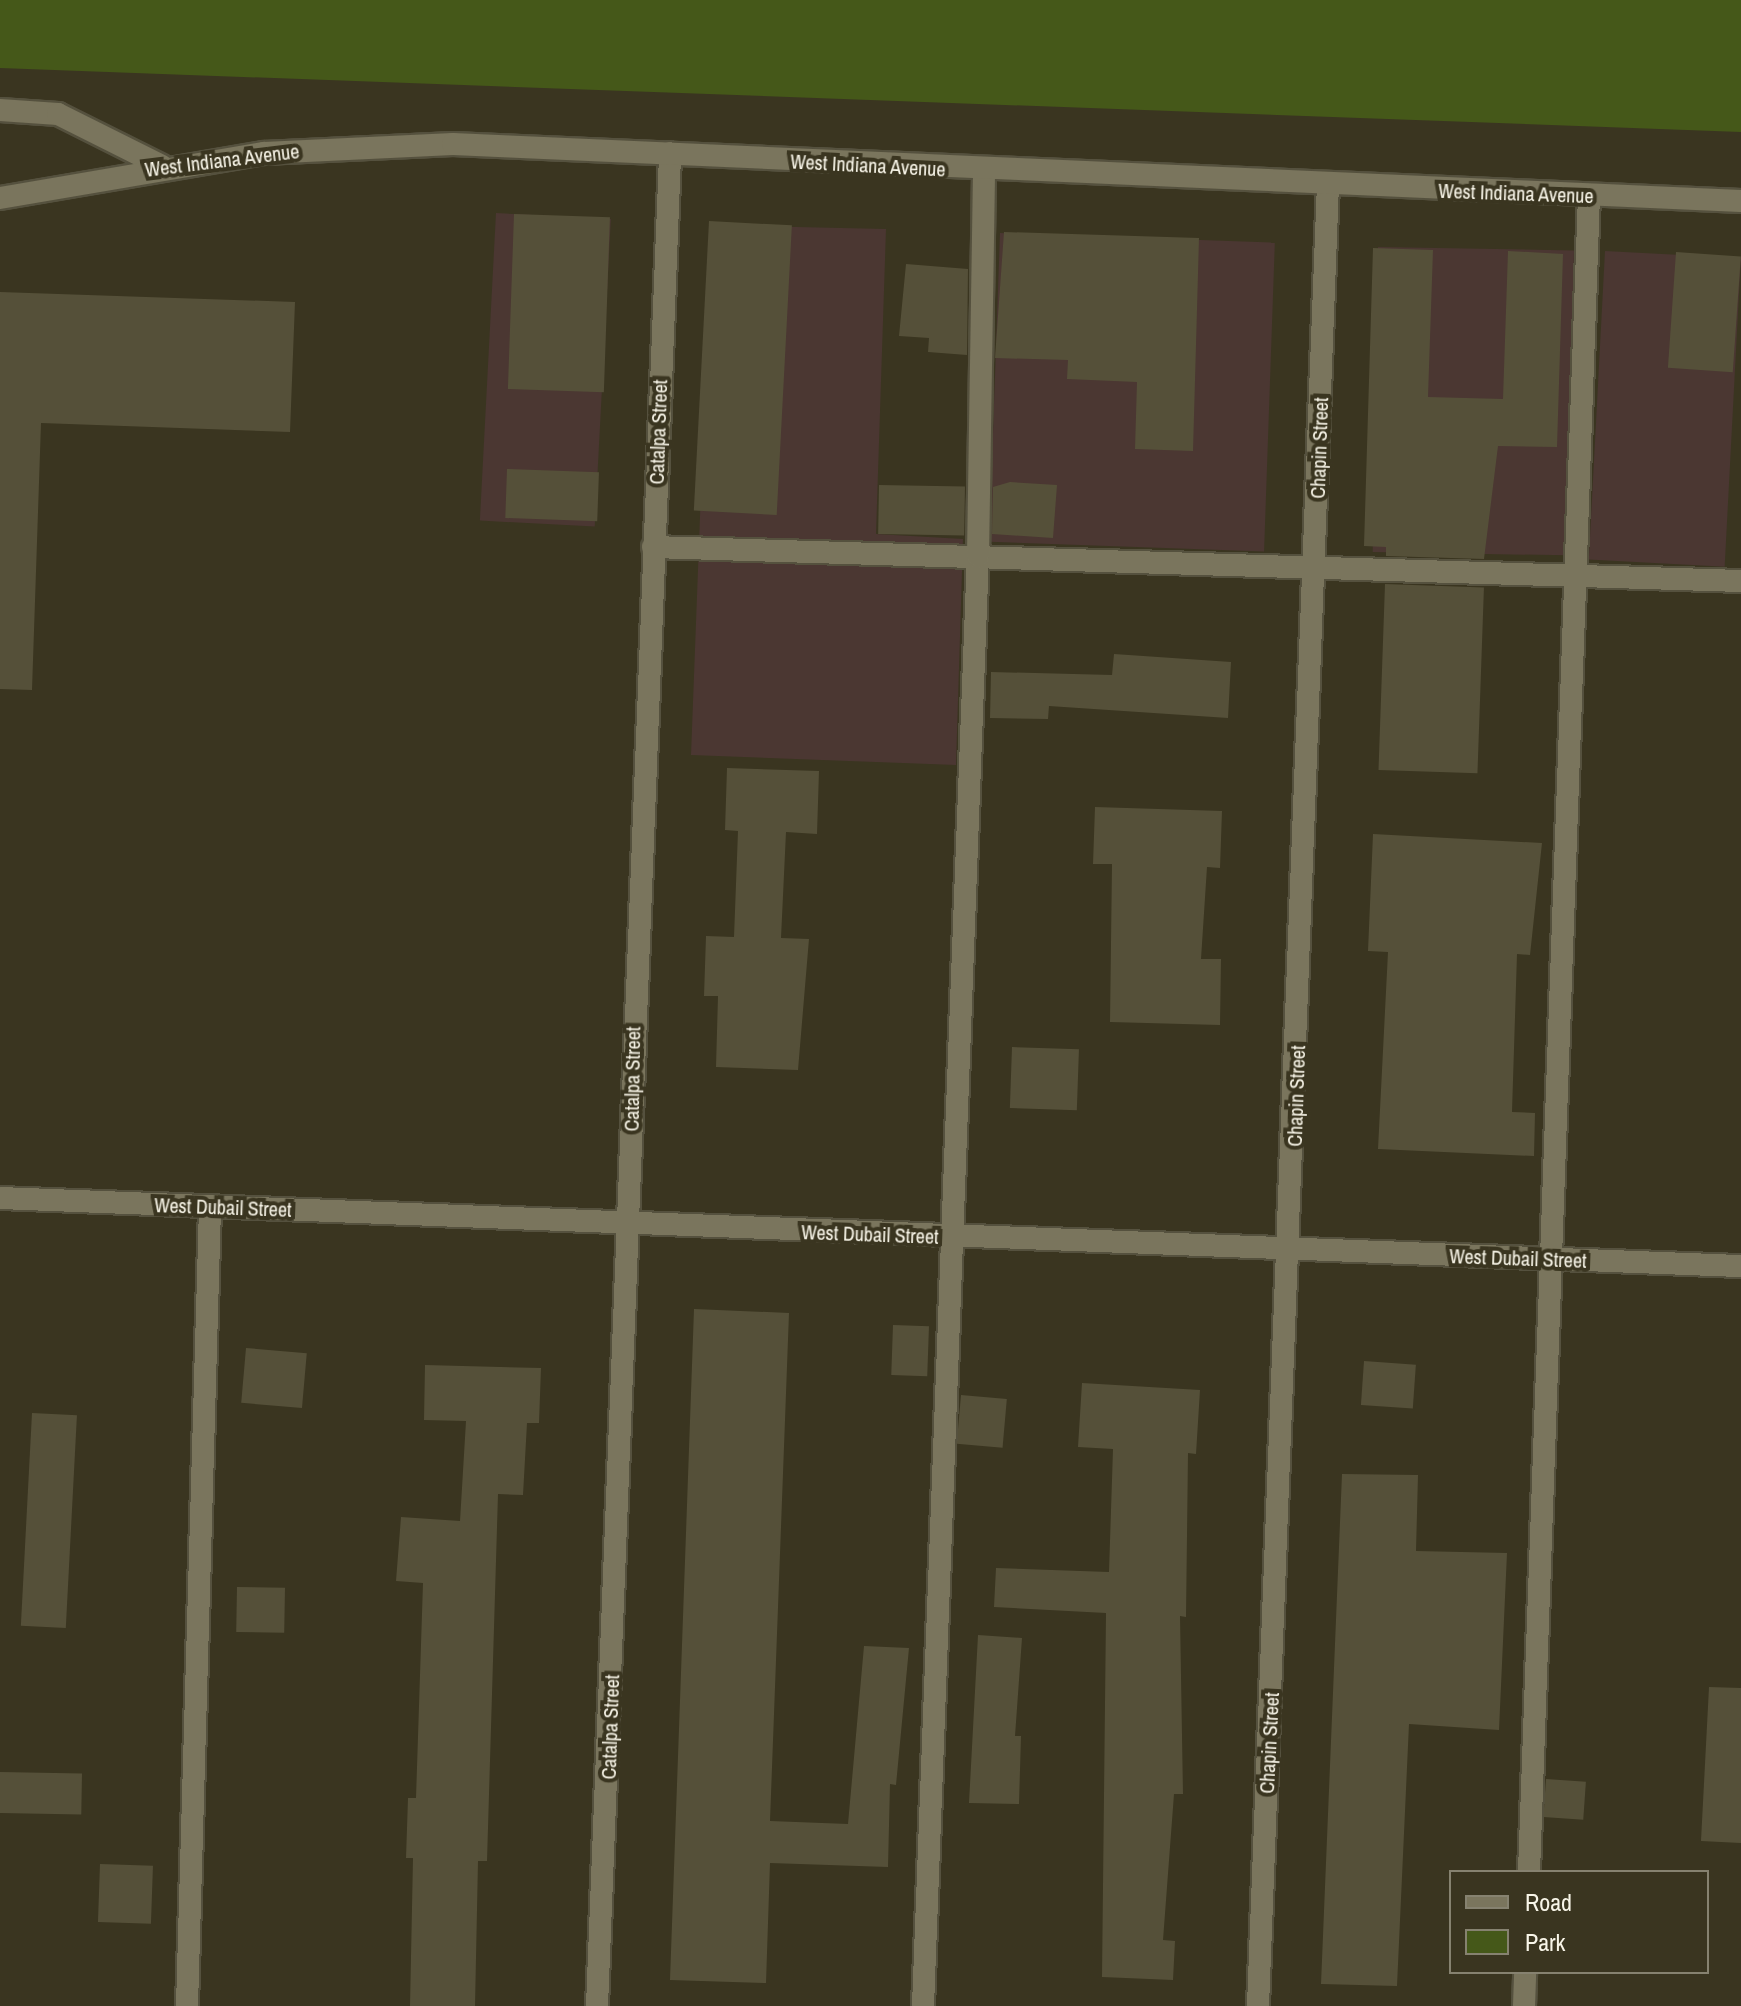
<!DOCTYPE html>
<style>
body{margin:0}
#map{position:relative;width:1741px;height:2006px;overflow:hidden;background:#3a3520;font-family:"Archivo Narrow",sans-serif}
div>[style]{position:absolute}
.commercial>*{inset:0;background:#4b3732;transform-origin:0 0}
.green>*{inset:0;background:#455819}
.building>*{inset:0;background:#555039;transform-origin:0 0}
.roads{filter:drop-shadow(2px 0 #55513e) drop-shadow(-2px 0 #55513e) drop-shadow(0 2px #55513e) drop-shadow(0 -2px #55513e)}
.service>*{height:22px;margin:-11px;padding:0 11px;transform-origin:11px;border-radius:11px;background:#7a755d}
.minor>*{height:22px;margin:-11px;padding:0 11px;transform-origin:11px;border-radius:11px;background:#7a755d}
.tertiary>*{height:22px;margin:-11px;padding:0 11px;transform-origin:11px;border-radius:11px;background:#7a755d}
span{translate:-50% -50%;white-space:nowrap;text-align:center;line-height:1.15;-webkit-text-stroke:8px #3a3520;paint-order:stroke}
.street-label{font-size:20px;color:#f8f5e8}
.legend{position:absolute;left:1449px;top:1870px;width:260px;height:104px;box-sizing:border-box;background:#3a3520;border:2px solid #868270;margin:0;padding:10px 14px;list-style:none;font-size:24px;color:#f8f5e8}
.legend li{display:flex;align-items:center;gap:16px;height:40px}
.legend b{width:40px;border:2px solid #868270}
</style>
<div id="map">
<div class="commercial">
<i style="left:496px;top:213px;width:115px;height:308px;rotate:3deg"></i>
<i style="clip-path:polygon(711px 225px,886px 229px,876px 534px,963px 539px,956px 765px,691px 755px)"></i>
<i style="left:1000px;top:233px;width:275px;height:309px;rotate:2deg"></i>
<i style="left:1378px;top:247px;width:196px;height:305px;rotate:1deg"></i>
<i style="left:1605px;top:251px;width:136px;height:309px;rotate:3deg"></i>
</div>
<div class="green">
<i style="clip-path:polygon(0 0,1741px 0,1741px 132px,0 68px)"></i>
</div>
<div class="building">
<i style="left:514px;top:214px;width:96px;height:175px;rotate:2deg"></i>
<i style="left:709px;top:221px;width:83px;height:290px;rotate:3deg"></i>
<i style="clip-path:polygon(1004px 232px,1199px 238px,1193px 451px,1135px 449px,1137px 382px,1067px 379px,1068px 360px,995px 358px)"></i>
<i style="clip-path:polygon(1373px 248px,1433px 250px,1428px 397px,1503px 399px,1508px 251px,1563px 254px,1557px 447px,1498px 446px,1484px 559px,1386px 556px,1386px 547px,1364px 546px)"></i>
<i style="left:1676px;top:252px;width:65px;height:116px;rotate:4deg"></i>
<i style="clip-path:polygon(906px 264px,968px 269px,967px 355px,928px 352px,929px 338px,899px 336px)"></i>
<i style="clip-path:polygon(0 292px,295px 302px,290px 432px,41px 423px,32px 690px,0 689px)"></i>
<i style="left:507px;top:469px;width:92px;height:49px;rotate:2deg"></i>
<i style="clip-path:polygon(1010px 482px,1057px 485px,1053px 538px,992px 534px,993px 487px)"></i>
<i style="left:879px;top:485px;width:86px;height:49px;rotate:1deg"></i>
<i style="left:1385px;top:584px;width:99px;height:186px;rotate:2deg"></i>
<i style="clip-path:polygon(1114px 654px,1231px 662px,1228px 718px,1049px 706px,1048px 719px,990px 718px,991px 672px,1112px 675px)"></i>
<i style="clip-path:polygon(727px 768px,819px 771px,817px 834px,786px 832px,781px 938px,809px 939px,798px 1070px,716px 1067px,718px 996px,704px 996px,706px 936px,734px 937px,738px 831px,725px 830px)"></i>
<i style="clip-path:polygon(1095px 807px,1222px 811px,1220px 868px,1207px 867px,1201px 959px,1221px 959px,1220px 1025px,1110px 1022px,1112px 864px,1093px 864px)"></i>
<i style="clip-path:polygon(1373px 834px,1542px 843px,1530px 955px,1517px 954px,1512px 1112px,1535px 1113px,1534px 1156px,1378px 1149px,1388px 952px,1368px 951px)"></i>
<i style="left:1012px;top:1047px;width:67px;height:61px;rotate:2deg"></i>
<i style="clip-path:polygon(694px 1309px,789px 1313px,770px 1821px,848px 1824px,864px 1646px,909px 1648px,896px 1785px,890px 1784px,888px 1867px,770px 1863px,766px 1983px,670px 1980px)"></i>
<i style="left:893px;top:1325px;width:36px;height:50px;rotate:2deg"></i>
<i style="left:246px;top:1348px;width:61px;height:55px;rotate:5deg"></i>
<i style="left:1364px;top:1361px;width:52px;height:44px;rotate:4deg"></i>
<i style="clip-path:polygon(425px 1365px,541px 1368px,539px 1423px,527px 1423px,523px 1495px,498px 1494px,487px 1861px,478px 1861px,475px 2006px,410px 2006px,413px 1858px,406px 1858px,408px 1798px,416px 1798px,423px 1583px,396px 1581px,401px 1517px,460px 1521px,466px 1421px,424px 1420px)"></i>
<i style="clip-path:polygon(1082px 1383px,1200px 1390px,1196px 1454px,1188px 1453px,1186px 1617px,1180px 1616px,1183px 1794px,1174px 1794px,1163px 1940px,1175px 1941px,1173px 1980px,1102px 1977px,1106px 1613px,994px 1607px,996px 1568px,1109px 1572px,1113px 1449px,1078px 1447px)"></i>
<i style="left:961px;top:1395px;width:46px;height:49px;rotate:5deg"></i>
<i style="left:32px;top:1413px;width:45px;height:213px;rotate:3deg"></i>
<i style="clip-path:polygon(1342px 1474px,1418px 1475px,1416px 1551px,1507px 1553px,1499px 1730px,1409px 1724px,1397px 1986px,1321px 1984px)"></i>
<i style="left:237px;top:1587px;width:48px;height:45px;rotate:1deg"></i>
<i style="clip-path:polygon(978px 1635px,1022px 1638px,1015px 1736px,1021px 1736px,1019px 1804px,969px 1803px)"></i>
<i style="clip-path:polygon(1709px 1687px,1741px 1688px,1741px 1843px,1701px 1841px)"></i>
<i style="left:0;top:1772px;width:82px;height:41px;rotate:1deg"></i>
<i style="left:1546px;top:1779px;width:40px;height:38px;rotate:4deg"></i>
<i style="left:100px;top:1864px;width:53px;height:58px;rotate:2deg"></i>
</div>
<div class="roads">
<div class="service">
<i style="left:653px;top:547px;width:1089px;rotate:1.79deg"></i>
<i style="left:1529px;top:1872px;width:1677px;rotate:-87.95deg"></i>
<i style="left:187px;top:2006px;width:799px;rotate:-88.35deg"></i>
<i style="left:923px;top:2006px;width:1451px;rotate:-87.83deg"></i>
<i style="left:978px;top:556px;width:384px;rotate:-89.1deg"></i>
<i style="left:1524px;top:2006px;width:34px;rotate:-88deg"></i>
</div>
<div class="minor">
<i style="left:0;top:1198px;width:1742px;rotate:2.24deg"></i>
<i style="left:597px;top:2006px;width:1854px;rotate:-87.74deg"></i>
<i style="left:1258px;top:2006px;width:1822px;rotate:-87.8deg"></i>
</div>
<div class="tertiary">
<i style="left:0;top:110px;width:58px;rotate:3.9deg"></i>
<i style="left:58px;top:114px;width:116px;rotate:26.6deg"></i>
<i style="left:0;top:198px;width:268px;rotate:-9.7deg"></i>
<i style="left:264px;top:153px;width:189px;rotate:-2.7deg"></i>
<i style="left:453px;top:144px;width:1289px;rotate:2.53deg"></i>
</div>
</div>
<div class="street-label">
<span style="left:222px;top:160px;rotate:-7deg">West Indiana Avenue</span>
<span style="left:868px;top:165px;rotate:3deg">West Indiana Avenue</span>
<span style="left:1516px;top:193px;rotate:2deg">West Indiana Avenue</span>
<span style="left:658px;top:432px;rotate:-88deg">Catalpa Street</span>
<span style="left:1319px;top:448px;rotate:-88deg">Chapin Street</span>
<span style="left:632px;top:1079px;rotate:-89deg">Catalpa Street</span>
<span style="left:1296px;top:1096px;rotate:-88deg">Chapin Street</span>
<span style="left:223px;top:1207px;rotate:2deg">West Dubail Street</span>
<span style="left:870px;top:1234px;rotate:2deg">West Dubail Street</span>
<span style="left:1518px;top:1258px;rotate:2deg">West Dubail Street</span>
<span style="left:610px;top:1727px;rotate:-88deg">Catalpa Street</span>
<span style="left:1269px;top:1743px;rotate:-87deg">Chapin Street</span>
</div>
<ul class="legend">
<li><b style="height:10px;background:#7a755d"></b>Road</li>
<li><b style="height:22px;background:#455819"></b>Park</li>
</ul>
</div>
